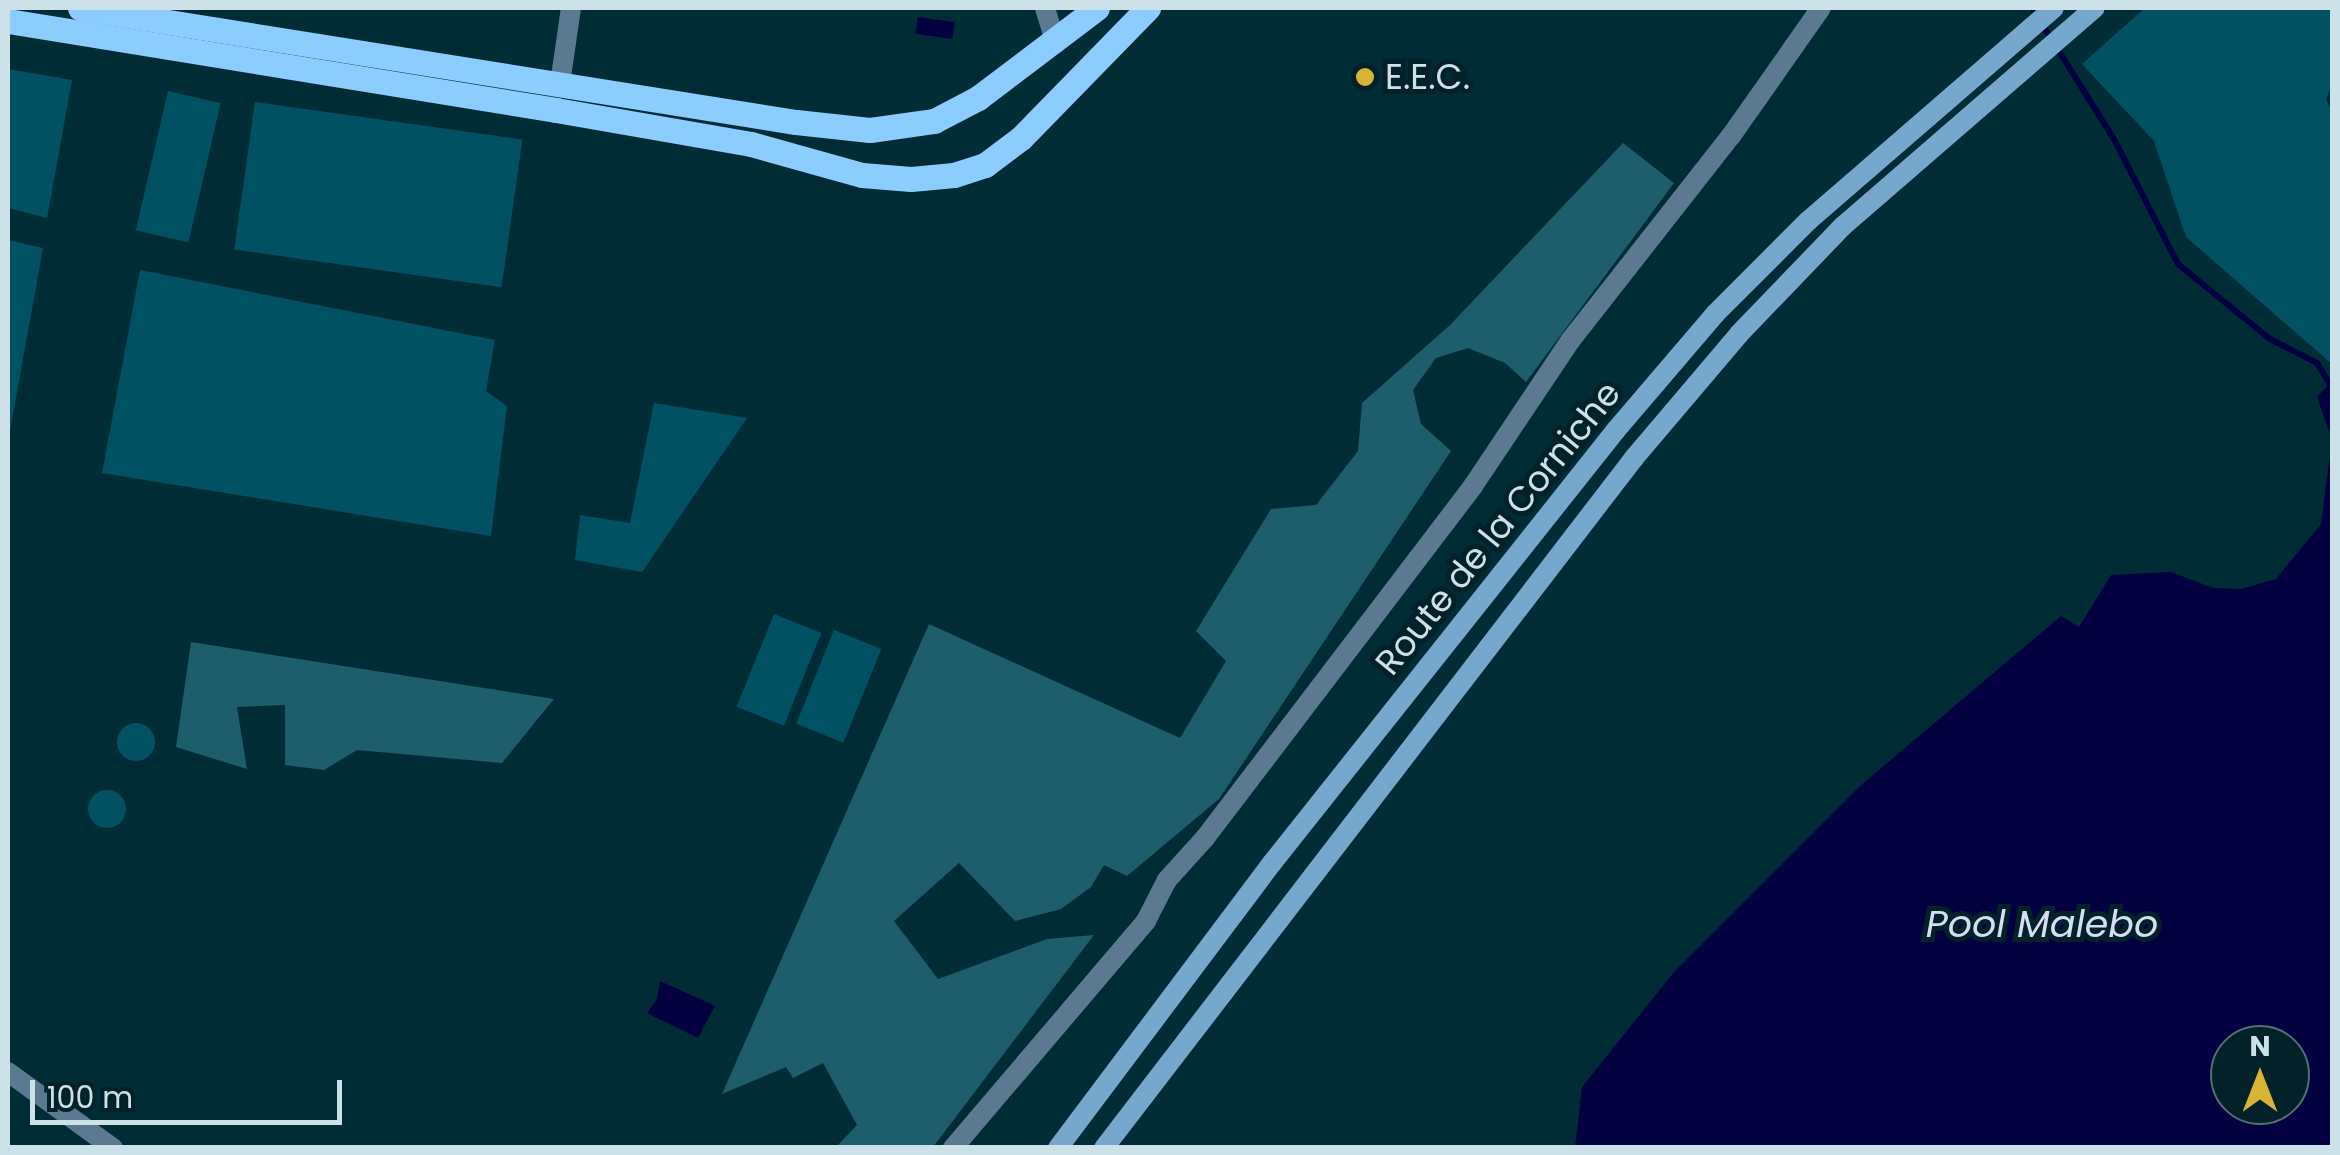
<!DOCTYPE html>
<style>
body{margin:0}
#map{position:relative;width:2340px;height:1155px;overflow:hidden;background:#002c36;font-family:Poppins,sans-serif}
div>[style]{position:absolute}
.green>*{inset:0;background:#005161;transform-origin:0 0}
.round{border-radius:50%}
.forest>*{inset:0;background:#1d5d6c}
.water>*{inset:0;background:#02003e;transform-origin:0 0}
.stream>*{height:6px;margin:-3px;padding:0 3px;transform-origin:3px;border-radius:3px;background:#02003e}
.street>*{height:20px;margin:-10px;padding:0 10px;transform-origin:10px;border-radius:10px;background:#5b7991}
.secondary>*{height:20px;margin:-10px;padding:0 10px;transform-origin:10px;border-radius:10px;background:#76a8ce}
.primary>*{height:25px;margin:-12.5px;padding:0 12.5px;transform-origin:12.5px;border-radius:12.5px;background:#8bcdfe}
.dots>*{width:28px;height:28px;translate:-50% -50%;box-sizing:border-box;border:5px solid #022129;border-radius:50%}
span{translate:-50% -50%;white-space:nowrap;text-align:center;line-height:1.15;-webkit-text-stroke:10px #022129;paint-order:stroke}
.poi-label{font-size:35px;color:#cde2e8}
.left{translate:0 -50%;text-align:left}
.street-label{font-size:35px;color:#cde2e8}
.water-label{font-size:38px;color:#d5def2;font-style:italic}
.frame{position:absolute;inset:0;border:10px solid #cde2e8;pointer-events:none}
.north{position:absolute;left:2210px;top:1025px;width:100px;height:100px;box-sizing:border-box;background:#022129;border:2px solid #536e75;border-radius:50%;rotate:0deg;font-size:28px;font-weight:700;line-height:40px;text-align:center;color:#cde2e8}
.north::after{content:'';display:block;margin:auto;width:35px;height:45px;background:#d6b534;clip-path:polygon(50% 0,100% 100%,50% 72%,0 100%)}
.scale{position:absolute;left:30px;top:1080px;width:312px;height:45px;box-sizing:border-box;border:5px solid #cde2e8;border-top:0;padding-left:12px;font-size:30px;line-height:35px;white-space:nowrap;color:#cde2e8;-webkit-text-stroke:8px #022129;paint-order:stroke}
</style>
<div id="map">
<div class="green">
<i style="clip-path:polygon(2145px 8px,2332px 8px,2332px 85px,2326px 99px,2332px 112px,2332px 364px,2186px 237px,2154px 141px,2082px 64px)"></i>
<i style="clip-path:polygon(8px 69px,72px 80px,47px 218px,8px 208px)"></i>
<i style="left:168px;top:91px;width:54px;height:143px;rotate:13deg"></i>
<i style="left:255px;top:102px;width:270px;height:149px;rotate:8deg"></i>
<i style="clip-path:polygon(8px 240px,43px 248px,8px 442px)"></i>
<i style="clip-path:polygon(140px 270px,495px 340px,486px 391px,507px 406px,491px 536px,102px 473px)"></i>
<i style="clip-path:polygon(654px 403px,747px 418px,642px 572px,575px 560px,580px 515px,630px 523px)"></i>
<i style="left:774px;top:614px;width:51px;height:100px;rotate:22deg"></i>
<i style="left:834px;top:630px;width:51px;height:101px;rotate:22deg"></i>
<i class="round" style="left:117px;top:723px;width:38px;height:38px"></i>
<i class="round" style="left:88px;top:790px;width:38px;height:38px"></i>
</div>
<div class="forest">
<i style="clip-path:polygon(1623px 143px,1674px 183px,1526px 382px,1505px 363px,1468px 348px,1436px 358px,1413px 390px,1421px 424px,1451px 451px,1219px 799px,1127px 876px,1104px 865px,1091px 887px,1061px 909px,1015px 921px,959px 863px,894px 921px,938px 979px,1047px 939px,1094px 935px,933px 1147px,836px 1147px,857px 1125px,823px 1063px,793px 1078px,786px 1067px,722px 1094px,929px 624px,1180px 738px,1226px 661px,1196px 631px,1271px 509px,1316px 505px,1358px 451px,1362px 403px,1450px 325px)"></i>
<i style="clip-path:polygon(191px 642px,554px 699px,502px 763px,357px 750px,324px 770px,285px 765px,285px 705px,237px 707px,247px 769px,176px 747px)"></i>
</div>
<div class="water">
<i style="left:918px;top:17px;width:37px;height:17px;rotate:8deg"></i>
<i style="clip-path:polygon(evenodd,2332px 381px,2332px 1147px,1575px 1147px,1582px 1087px,1674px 972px,1860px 786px,2061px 616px,2079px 627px,2111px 575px,2171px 572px,2213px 588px,2241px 589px,2276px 579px,2321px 524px,2332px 440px,2317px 397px,2332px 381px,2230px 1045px,2290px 1045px,2290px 1105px,2230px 1105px,2230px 1045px)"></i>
<i style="clip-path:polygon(660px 981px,715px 1006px,698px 1038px,647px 1013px,657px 999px)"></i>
</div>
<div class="stream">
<i style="left:2032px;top:8px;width:157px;rotate:58deg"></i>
<i style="left:2115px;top:141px;width:138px;rotate:62.9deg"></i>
<i style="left:2178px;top:264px;width:119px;rotate:39.2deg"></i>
<i style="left:2270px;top:339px;width:53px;rotate:27.1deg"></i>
<i style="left:2317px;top:363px;width:29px;rotate:59deg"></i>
</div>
<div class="street">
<i style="left:1045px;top:8px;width:37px;rotate:73deg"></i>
<i style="left:560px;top:84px;width:77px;rotate:-81.8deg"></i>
<i style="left:8px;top:1072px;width:130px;rotate:35.9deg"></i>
<i style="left:953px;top:1148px;width:298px;rotate:-49.6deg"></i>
<i style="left:1146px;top:921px;width:46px;rotate:-62.9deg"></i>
<i style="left:1167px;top:880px;width:57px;rotate:-47.9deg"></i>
<i style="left:1205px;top:838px;width:442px;rotate:-52.7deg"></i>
<i style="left:1473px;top:486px;width:174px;rotate:-56.2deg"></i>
<i style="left:1570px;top:341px;width:261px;rotate:-51.9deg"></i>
<i style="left:1731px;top:136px;width:156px;rotate:-54.9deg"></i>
</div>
<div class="secondary">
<i style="left:1058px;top:1148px;width:356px;rotate:-53.1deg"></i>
<i style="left:1272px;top:863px;width:553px;rotate:-51.53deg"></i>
<i style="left:1616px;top:430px;width:153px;rotate:-49.5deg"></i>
<i style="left:1715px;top:314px;width:132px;rotate:-45deg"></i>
<i style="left:1808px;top:221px;width:325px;rotate:-40.9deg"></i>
<i style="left:1104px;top:1148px;width:870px;rotate:-52.47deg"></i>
<i style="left:1634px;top:458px;width:162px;rotate:-49.7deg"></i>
<i style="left:1739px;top:334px;width:150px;rotate:-46.1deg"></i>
<i style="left:1843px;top:226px;width:333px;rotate:-40.9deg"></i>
</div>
<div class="primary">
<i style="left:80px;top:8px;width:725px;rotate:9.05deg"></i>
<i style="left:796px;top:122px;width:74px;rotate:6.2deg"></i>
<i style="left:870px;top:130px;width:65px;rotate:-8deg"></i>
<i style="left:934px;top:121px;width:50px;rotate:-27.6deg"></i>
<i style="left:978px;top:98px;width:149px;rotate:-37.1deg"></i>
<i style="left:8px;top:21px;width:555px;rotate:9.22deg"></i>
<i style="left:556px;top:110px;width:198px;rotate:9.9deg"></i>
<i style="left:751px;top:144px;width:115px;rotate:15.6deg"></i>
<i style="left:862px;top:175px;width:49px;rotate:4.7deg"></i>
<i style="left:911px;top:179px;width:43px;rotate:-5.3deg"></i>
<i style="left:954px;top:175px;width:33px;rotate:-18deg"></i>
<i style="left:985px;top:165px;width:45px;rotate:-36.9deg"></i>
<i style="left:1021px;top:138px;width:182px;rotate:-45.7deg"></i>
</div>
<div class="dots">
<i style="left:1365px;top:77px;background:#d6b534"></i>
</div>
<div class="poi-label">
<span class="left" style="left:1385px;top:77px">E.E.C.</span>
</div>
<div class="street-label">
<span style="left:1498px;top:528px;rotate:-51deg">Route de la Corniche</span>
</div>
<div class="water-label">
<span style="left:2042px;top:924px">Pool Malebo</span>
</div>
<div class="frame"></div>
<div class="north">N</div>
<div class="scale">100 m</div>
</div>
